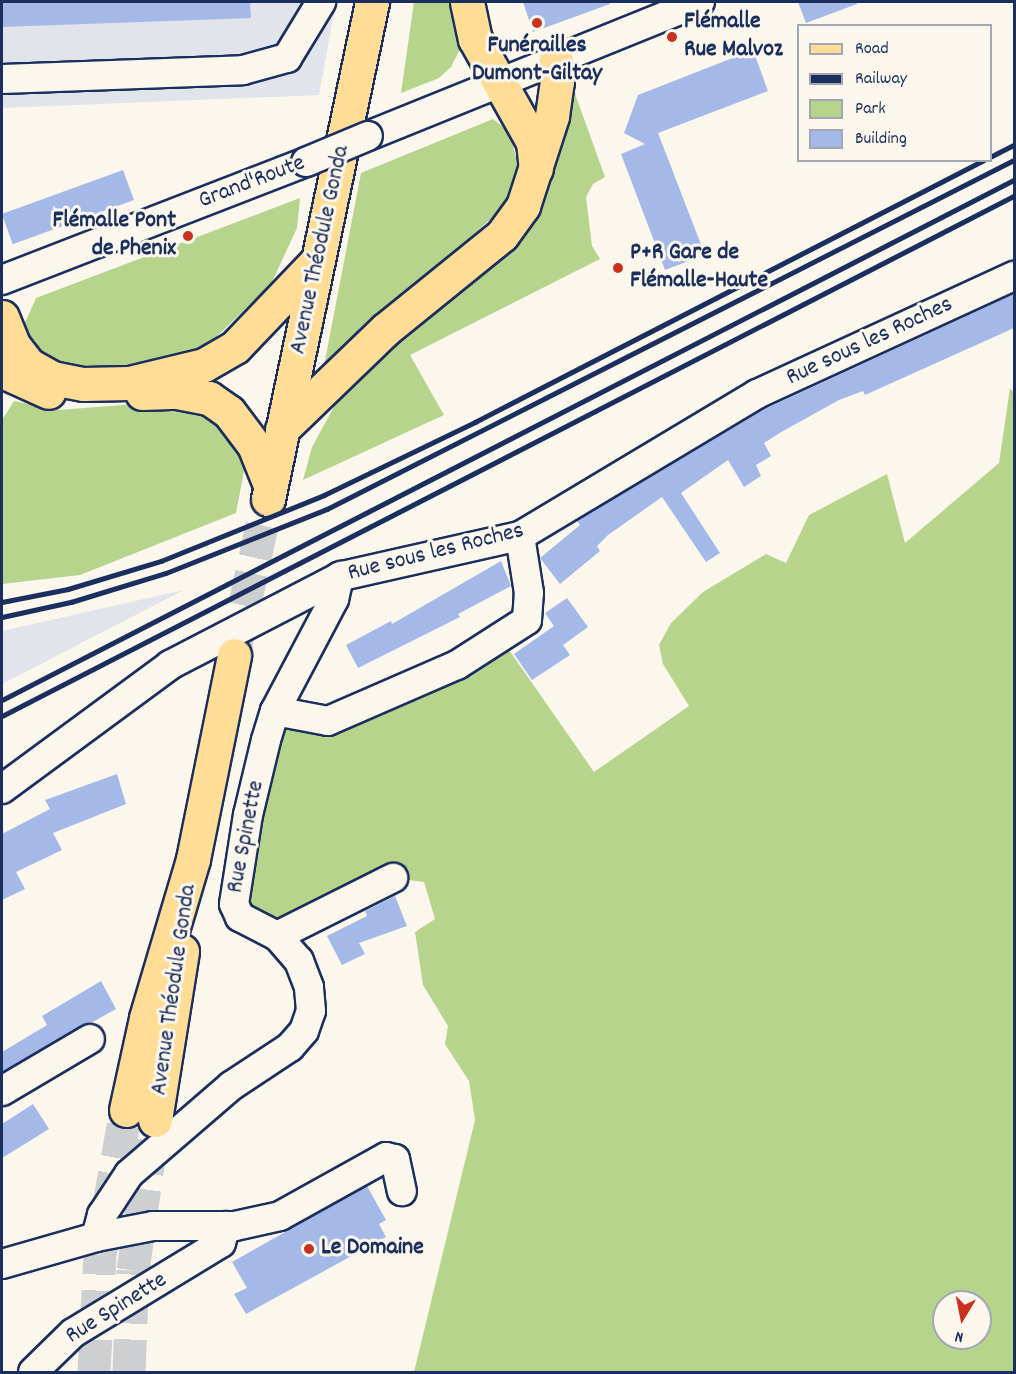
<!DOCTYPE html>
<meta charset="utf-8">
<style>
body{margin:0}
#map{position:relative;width:1016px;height:1374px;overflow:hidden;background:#fbf7ec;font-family:Dekko,sans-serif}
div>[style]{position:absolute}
.built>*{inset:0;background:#e1e4ea}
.green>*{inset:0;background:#b7d48d}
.building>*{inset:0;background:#a4b9e7;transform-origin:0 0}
.major-tunnel>*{height:33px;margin-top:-16.5px;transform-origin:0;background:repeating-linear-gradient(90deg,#cecfd0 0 33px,transparent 0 49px)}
.roads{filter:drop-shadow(2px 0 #1b2f5e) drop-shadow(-2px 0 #1b2f5e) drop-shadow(0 2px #1b2f5e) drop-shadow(0 -2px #1b2f5e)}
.minor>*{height:28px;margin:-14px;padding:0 14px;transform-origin:14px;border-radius:14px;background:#fbf7ec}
.major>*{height:33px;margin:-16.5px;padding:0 16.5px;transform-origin:16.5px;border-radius:16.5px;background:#ffdd96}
.rail>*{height:4.5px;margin:-2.25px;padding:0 2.25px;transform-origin:2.25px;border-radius:2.25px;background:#1b2f5e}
.bridges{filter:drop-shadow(2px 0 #1b2f5e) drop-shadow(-2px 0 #1b2f5e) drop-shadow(0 2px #1b2f5e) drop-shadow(0 -2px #1b2f5e)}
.minor-bridge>*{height:28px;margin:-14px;padding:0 14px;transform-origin:14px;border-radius:14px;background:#fbf7ec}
.dots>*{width:16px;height:16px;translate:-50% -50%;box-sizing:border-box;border:3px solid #fbf7ec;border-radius:50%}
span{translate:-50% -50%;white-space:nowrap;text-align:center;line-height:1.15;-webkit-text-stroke:6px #fbf7ec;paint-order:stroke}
.poi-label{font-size:24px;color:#1b2f5e;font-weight:700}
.left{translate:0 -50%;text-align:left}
.right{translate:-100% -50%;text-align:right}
.street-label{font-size:24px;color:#1b2f5e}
.frame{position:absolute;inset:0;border:3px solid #1b2f5e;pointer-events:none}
.legend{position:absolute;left:797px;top:24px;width:195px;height:138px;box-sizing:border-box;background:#fbf7ec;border:2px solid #a1a7b3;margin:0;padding:8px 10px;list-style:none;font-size:18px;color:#1b2f5e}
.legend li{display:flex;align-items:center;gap:12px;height:30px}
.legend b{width:30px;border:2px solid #a1a7b3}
.north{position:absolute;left:932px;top:1290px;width:60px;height:60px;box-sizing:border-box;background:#fbf7ec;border:2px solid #a1a7b3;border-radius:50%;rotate:190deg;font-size:16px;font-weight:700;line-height:24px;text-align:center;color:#1b2f5e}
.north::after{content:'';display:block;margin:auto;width:21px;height:27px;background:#c8321e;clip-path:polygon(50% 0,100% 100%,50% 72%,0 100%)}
</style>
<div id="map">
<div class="built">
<i style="clip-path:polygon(2px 2px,336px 2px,319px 95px,2px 108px)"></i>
<i style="clip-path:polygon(184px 590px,2px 684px,2px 631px)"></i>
</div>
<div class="green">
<i style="clip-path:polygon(414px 2px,453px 2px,460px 49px,451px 67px,439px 78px,401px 93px)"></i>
<i style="clip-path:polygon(570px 80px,605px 177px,593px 184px,586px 197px,592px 246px,600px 259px,410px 355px,444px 415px,303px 480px,312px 447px,341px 394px,389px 344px,402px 338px,520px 231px)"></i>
<i style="clip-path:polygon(493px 119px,510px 132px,519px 171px,505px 206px,323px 371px,361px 173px)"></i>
<i style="clip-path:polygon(300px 198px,297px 228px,271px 284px,212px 341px,189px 353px,77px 374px,35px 354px,23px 327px,36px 298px)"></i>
<i style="clip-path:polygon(evenodd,1010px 388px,1014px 393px,1014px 1372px,414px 1372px,475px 1120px,469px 1081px,445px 1044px,448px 1026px,423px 985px,415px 932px,435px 919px,424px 882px,393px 878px,277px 936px,256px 926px,236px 883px,275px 711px,328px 721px,500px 637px,594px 772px,689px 706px,663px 664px,659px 645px,671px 623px,703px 592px,766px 554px,786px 563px,809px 515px,887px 474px,905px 543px,999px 463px,1010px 388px,944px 1302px,980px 1302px,980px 1338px,944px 1338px,944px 1302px)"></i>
<i style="clip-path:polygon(14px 401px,59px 410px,173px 401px,223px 423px,245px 466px,236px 513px,80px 575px,2px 584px,2px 420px)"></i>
</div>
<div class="building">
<i style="clip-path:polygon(2px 2px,250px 2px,251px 18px,2px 27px)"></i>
<i style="clip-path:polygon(523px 2px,610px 2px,610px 4px,533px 32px)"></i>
<i style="clip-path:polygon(798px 2px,857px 2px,857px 4px,806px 23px)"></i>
<i style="clip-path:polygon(753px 50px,768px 91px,658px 133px,705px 255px,665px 270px,621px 154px,645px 144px,624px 133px,638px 95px)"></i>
<i style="left:123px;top:170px;width:32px;height:129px;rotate:70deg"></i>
<i style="clip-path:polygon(1014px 294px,1014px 328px,865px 395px,863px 391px,839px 400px,783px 431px,764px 443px,771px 456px,756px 465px,761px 476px,744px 487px,728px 460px,681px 493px,720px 553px,706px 562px,662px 497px,608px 535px,597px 546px,600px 551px,560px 584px,540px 558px,580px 525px,577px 521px,765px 409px)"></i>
<i style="clip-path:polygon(501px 561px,511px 586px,458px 614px,460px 617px,358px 668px,346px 645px,391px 621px,392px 624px)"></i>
<i style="clip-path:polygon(567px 598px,588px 627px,563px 645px,570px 655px,532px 680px,514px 654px,554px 626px,545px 613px)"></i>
<i style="clip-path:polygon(117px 774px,126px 804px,53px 833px,62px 850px,16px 872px,25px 889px,2px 900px,2px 834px,50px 809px,45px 800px)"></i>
<i style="clip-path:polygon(395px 896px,407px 926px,359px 943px,365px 954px,342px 965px,327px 936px,367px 916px,365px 911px)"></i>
<i style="clip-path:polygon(101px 981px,116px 1009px,2px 1072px,2px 1052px,47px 1025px,42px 1016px)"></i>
<i style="clip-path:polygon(33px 1104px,49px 1129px,2px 1158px,2px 1124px)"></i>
<i style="clip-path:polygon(367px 1186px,386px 1220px,379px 1224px,386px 1237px,246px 1314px,234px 1294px,247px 1288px,232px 1262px)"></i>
</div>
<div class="major-tunnel">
<i style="left:234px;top:653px;width:158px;rotate:-77.6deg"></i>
<i style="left:94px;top:1372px;width:118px;rotate:-87.1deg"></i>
<i style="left:100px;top:1254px;width:146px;rotate:-79.8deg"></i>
<i style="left:129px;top:1372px;width:102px;rotate:-87.8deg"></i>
<i style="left:133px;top:1270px;width:135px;rotate:-81.9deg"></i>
</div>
<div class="roads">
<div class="minor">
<i style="left:2px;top:79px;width:241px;rotate:-2.1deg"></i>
<i style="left:243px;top:70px;width:46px;rotate:-15.3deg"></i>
<i style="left:287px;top:58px;width:66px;rotate:-58.7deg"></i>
<i style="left:368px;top:136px;width:358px;rotate:-22deg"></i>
<i style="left:2px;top:280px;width:326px;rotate:-21.2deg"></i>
<i style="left:275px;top:711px;width:54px;rotate:10.7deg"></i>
<i style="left:328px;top:721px;width:141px;rotate:-23.5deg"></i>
<i style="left:457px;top:665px;width:83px;rotate:-32.7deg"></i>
<i style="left:527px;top:620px;width:27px;rotate:-86deg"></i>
<i style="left:529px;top:593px;width:58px;rotate:-99deg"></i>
<i style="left:2px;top:789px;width:209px;rotate:-36.4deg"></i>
<i style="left:170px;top:665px;width:194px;rotate:-27.4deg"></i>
<i style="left:342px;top:576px;width:182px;rotate:-12.7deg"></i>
<i style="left:520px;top:536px;width:276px;rotate:-30.9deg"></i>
<i style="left:757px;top:394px;width:283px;rotate:-24.7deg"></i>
<i style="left:277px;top:936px;width:130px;rotate:-26.6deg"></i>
<i style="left:2px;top:1091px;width:102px;rotate:-30.6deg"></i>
<i style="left:96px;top:1237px;width:23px;rotate:-75deg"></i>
<i style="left:102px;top:1215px;width:49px;rotate:-56.6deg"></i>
<i style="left:129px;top:1174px;width:135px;rotate:-40.8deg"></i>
<i style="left:231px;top:1086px;width:71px;rotate:-33.5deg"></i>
<i style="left:290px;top:1047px;width:21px;rotate:-49deg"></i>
<i style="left:304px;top:1031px;width:21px;rotate:-71deg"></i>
<i style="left:311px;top:1011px;width:24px;rotate:-95deg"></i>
<i style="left:309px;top:987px;width:28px;rotate:-111deg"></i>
<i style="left:299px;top:961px;width:33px;rotate:-131deg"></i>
<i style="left:277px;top:936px;width:42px;rotate:-152.8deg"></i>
<i style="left:240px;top:917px;width:14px;rotate:-115deg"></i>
<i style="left:234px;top:904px;width:90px;rotate:-81.1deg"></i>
<i style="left:248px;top:815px;width:77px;rotate:-76.5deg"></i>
<i style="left:266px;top:740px;width:30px;rotate:-73deg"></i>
<i style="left:275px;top:711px;width:127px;rotate:-62.2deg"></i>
<i style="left:334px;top:599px;width:23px;rotate:-77deg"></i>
<i style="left:2px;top:1264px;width:98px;rotate:-16deg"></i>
<i style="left:96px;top:1237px;width:58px;rotate:-10.9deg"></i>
<i style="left:153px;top:1226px;width:82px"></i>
<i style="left:235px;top:1226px;width:46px;rotate:-12.5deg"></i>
<i style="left:280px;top:1216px;width:121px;rotate:-29.1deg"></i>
<i style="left:386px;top:1157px;width:9px;rotate:13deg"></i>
<i style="left:395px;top:1159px;width:33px;rotate:78deg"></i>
<i style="left:33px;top:1372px;width:56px;rotate:-44.3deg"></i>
<i style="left:73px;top:1333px;width:173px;rotate:-31.3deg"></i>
<i style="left:221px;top:1243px;width:18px;rotate:-74deg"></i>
</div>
<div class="major">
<i style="left:467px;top:2px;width:38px;rotate:78deg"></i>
<i style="left:475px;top:39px;width:118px;rotate:60.6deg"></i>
<i style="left:533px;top:142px;width:27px;rotate:84deg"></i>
<i style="left:2px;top:317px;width:31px;rotate:68deg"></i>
<i style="left:14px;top:346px;width:24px;rotate:52deg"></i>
<i style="left:29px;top:365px;width:26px;rotate:29deg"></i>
<i style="left:52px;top:378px;width:32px;rotate:11deg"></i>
<i style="left:83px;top:384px;width:46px;rotate:-1.2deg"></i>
<i style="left:129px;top:383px;width:77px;rotate:-13.5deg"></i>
<i style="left:204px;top:365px;width:36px;rotate:-30deg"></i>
<i style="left:235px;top:347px;width:120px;rotate:-46.3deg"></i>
<i style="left:2px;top:371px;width:51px;rotate:24.1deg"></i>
<i style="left:142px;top:393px;width:35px;rotate:-2deg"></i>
<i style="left:177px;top:392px;width:33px;rotate:11deg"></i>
<i style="left:209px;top:398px;width:24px;rotate:35deg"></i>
<i style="left:229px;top:412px;width:41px;rotate:52.9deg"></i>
<i style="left:254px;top:445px;width:43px;rotate:68.2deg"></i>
<i style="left:282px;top:429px;width:144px;rotate:-43.9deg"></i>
<i style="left:386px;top:329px;width:149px;rotate:-39deg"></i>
<i style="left:502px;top:235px;width:36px;rotate:-54deg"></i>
<i style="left:523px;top:206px;width:95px;rotate:-72.1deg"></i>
<i style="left:552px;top:116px;width:34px;rotate:-82deg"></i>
<i style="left:557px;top:82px;width:22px;rotate:-93deg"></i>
<i style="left:268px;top:499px;width:508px;rotate:-78.18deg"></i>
<i style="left:126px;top:1110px;width:94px;rotate:-77.7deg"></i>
<i style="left:146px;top:1018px;width:166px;rotate:-73.5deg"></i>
<i style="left:193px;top:859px;width:208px;rotate:-78.6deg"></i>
<i style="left:155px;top:1120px;width:171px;rotate:-80.9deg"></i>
</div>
</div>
<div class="rail">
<i style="left:990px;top:157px;width:27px;rotate:-27deg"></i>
<i style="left:2px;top:602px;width:67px;rotate:-11.1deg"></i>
<i style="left:68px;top:589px;width:97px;rotate:-16.8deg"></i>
<i style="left:161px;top:561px;width:176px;rotate:-22deg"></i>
<i style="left:324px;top:495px;width:168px;rotate:-25.8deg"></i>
<i style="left:475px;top:422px;width:572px;rotate:-27.24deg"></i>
<i style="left:2px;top:617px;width:71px;rotate:-12.3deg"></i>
<i style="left:71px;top:602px;width:99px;rotate:-17deg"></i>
<i style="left:166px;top:573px;width:173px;rotate:-21.7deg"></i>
<i style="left:327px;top:509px;width:771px;rotate:-26.93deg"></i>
<i style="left:2px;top:700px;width:1138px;rotate:-27.2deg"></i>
<i style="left:2px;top:716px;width:1138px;rotate:-27.2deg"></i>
</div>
<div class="bridges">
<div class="minor-bridge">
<i style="left:306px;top:162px;width:67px;rotate:-22.8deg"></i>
</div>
</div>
<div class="dots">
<i style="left:537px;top:23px;background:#c8321e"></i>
<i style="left:672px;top:37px;background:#c8321e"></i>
<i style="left:188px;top:236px;background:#c8321e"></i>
<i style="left:618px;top:268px;background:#c8321e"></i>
<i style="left:309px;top:1249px;background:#c8321e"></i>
</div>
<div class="poi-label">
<span class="left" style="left:684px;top:37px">Flémalle<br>Rue Malvoz</span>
<span style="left:537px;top:61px">Funérailles<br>Dumont-Giltay</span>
<span class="right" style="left:176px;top:236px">Flémalle Pont<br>de Phenix</span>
<span class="left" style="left:630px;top:268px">P+R Gare de<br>Flémalle-Haute</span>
<span class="left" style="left:321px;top:1249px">Le Domaine</span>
</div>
<div class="street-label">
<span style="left:252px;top:183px;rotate:-21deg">Grand'Route</span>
<span style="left:321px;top:250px;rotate:-78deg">Avenue Théodule Gonda</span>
<span style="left:870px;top:342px;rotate:-25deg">Rue sous les Roches</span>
<span style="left:436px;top:553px;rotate:-14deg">Rue sous les Roches</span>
<span style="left:247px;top:837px;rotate:-79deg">Rue Spinette</span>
<span style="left:175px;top:990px;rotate:-82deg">Avenue Théodule Gonda</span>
<span style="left:117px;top:1309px;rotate:-32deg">Rue Spinette</span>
</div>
<div class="frame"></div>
<ul class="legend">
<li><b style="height:8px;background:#ffdd96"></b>Road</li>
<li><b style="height:8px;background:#1b2f5e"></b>Railway</li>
<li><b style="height:16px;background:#b7d48d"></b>Park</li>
<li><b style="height:16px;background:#a4b9e7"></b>Building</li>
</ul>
<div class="north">N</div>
</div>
